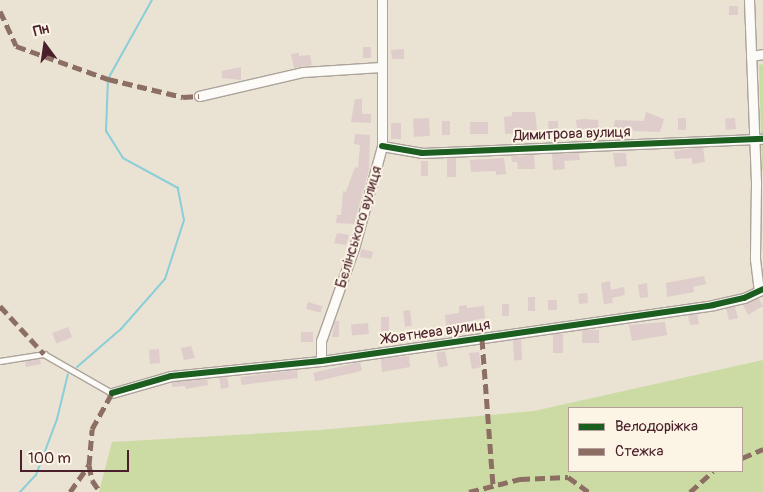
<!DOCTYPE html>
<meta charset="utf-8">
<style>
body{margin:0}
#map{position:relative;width:763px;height:492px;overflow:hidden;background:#eae2d3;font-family:Pangolin,sans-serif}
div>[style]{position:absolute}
.green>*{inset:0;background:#ccdba4}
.stream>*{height:2px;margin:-1px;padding:0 1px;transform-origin:1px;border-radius:1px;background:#89ced9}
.building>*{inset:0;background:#decdca;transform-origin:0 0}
.roads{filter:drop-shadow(1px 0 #aca39b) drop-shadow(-1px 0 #aca39b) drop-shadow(0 1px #aca39b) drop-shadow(0 -1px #aca39b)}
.lane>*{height:4.5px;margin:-2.25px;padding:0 2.25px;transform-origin:2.25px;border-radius:2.25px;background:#fcfbf8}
.street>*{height:9px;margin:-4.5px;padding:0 4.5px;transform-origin:4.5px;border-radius:4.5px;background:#fcfbf8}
.quiet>*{height:5px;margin-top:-2.5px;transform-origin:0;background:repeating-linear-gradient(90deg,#8d6e63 0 10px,transparent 0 15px)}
.cycleway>*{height:6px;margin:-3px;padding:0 3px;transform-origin:3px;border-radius:3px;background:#1b5e20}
span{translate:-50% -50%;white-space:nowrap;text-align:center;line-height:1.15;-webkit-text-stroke:4px #fcf5e5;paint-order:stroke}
.street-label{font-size:15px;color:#4a1f2b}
.legend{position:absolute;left:568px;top:407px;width:175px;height:65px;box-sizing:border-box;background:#fcf5e5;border:1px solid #b59f9b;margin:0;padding:6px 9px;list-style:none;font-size:15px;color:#4a1f2b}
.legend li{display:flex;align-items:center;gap:10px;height:25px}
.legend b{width:25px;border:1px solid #b59f9b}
.north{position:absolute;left:20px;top:20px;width:50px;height:50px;-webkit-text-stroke:4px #fcf5e5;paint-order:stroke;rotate:346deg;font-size:14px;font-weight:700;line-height:20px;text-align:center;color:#4a1f2b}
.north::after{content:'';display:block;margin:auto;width:18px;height:22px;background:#4a1f2b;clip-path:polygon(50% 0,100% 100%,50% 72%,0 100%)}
.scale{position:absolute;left:20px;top:450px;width:109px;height:22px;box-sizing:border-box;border:2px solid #4a1f2b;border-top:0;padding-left:6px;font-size:15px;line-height:18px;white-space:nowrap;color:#4a1f2b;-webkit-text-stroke:4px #fcf5e5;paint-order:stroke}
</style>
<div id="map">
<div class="green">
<i style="clip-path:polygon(763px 64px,763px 170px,762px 170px,759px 65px)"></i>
<i style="clip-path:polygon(evenodd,763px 360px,763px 492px,99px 492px,112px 442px,320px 430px,534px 411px,763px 360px,742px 408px,742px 471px,569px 471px,569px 408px,742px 408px)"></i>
</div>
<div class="stream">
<i style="left:77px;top:367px;width:58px;rotate:-40.8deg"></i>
<i style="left:121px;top:329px;width:67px;rotate:-48.7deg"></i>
<i style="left:165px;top:279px;width:62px;rotate:-72.1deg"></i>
<i style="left:184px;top:220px;width:33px;rotate:-101deg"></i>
<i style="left:178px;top:188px;width:63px;rotate:-151.4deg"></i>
<i style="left:123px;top:158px;width:32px;rotate:-122deg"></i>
<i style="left:106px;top:131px;width:52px;rotate:-87.8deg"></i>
<i style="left:108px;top:79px;width:90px;rotate:-60.9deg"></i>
<i style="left:20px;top:492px;width:23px;rotate:-47deg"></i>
<i style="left:36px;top:475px;width:60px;rotate:-69.4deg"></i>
<i style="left:57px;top:419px;width:46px;rotate:-76.3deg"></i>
</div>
<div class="building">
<i style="left:729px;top:6px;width:9px;height:9px"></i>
<i style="left:363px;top:47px;width:8px;height:11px"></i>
<i style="clip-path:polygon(404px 49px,404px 59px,392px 59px,391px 50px)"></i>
<i style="clip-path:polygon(299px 53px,299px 56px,310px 55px,312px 65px,294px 68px,291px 54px)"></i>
<i style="clip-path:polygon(241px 67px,241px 80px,222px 78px,222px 71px)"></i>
<i style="clip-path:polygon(355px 99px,362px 99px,362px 114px,371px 114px,371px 123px,351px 122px)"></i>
<i style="clip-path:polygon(512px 112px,535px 112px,537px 130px,519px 130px,520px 133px,505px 134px,504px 117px,512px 116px)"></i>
<i style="clip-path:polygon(646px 112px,664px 119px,660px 132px,613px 130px,615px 120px,644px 121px)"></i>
<i style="left:429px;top:118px;width:18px;height:16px;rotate:87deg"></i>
<i style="left:678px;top:118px;width:8px;height:12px"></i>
<i style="left:735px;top:118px;width:11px;height:10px;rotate:85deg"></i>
<i style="clip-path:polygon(584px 119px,598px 120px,599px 130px,577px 129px,576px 120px)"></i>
<i style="left:442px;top:121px;width:8px;height:14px"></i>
<i style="clip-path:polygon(548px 121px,558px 121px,558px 134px,549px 135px)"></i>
<i style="left:488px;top:122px;width:12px;height:18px;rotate:90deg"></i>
<i style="left:391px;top:123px;width:10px;height:16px"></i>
<i style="clip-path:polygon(355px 134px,370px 135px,369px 170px,354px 224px,336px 223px,337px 215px,341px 215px,343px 191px,346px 192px,355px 167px,358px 168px,360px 145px,354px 144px)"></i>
<i style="clip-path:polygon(695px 148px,703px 148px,705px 162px,692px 164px,692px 158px,675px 159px,674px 151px)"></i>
<i style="clip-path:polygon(579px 153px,580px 160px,564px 161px,565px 169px,553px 170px,552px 154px)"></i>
<i style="clip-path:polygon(613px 153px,626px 153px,627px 166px,615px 167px)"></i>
<i style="clip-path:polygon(534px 155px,535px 169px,518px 169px,517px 162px,512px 162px,511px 156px)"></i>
<i style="left:447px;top:158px;width:9px;height:19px"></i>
<i style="clip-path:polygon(504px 158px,506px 174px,496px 175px,496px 171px,471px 172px,470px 160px)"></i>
<i style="left:421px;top:161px;width:7px;height:15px"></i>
<i style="clip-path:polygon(337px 233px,349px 235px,346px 245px,334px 243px)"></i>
<i style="clip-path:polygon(361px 249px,373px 252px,371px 259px,360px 257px)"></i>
<i style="clip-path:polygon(704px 276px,706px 284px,693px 287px,694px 292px,667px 297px,666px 283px)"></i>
<i style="clip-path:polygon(610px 281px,611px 290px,624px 287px,625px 295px,612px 298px,613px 303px,604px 304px,601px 283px)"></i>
<i style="clip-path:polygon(647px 283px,648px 297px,640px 298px,638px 285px)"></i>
<i style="left:587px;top:293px;width:10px;height:9px;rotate:84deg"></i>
<i style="left:528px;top:297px;width:7px;height:14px"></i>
<i style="clip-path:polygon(759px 298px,763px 306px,748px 315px,743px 305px)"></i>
<i style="left:548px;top:300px;width:9px;height:10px"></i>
<i style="left:308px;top:302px;width:15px;height:7px;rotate:16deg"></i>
<i style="left:502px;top:304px;width:7px;height:12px"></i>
<i style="clip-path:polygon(467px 305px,467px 308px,484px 306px,485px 318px,446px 326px,445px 315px,459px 313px,459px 306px)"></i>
<i style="clip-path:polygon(735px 307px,738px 318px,729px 320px,726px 308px)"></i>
<i style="left:410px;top:310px;width:16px;height:7px;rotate:83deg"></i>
<i style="clip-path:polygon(697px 314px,699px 324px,690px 325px,688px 315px)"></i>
<i style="left:381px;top:317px;width:8px;height:14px"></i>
<i style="clip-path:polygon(335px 321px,339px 321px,339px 337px,332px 337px)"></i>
<i style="clip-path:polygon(665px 322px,667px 335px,632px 341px,629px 325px)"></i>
<i style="left:368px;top:323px;width:11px;height:17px;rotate:85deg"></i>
<i style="left:68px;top:327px;width:11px;height:17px;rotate:68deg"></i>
<i style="left:582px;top:330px;width:17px;height:13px"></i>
<i style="left:301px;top:332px;width:12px;height:10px"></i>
<i style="left:553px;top:334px;width:10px;height:19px"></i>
<i style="left:521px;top:339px;width:21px;height:8px;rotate:87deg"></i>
<i style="clip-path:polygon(191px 346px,195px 358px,184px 360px,181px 348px)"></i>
<i style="left:159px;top:349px;width:14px;height:10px;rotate:86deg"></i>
<i style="left:445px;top:351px;width:15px;height:9px;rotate:79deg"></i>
<i style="clip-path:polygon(479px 352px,481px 367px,472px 369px,469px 353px)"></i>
<i style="clip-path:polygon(409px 356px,410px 367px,382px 372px,381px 359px)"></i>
<i style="clip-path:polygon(40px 359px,41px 364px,26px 367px,25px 361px)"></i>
<i style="left:360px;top:362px;width:9px;height:48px;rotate:77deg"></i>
<i style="left:297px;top:370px;width:8px;height:57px;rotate:83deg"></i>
<i style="clip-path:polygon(219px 377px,227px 377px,229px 387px,221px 389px)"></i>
<i style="clip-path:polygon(207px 379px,208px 385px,186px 389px,185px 386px,172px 387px,172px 382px)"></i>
</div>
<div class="roads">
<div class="lane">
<i style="left:0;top:361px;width:45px;rotate:-9deg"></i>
<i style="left:44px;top:354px;width:78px;rotate:29.8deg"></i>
</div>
<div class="street">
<i style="left:749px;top:0;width:184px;rotate:87.8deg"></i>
<i style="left:756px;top:184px;width:75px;rotate:90.8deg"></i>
<i style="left:755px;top:259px;width:32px;rotate:83deg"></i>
<i style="left:751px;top:56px;width:12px;rotate:-9deg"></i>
<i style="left:199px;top:96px;width:107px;rotate:-13deg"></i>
<i style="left:303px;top:72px;width:78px;rotate:-3.7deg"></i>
<i style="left:382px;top:146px;width:41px;rotate:9.9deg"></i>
<i style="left:422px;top:153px;width:341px;rotate:-2.4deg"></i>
<i style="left:321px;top:361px;width:20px;rotate:-90deg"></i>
<i style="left:321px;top:341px;width:99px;rotate:-70.5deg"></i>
<i style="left:354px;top:248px;width:106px;rotate:-74.6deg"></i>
<i style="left:382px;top:146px;width:146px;rotate:-90deg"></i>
<i style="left:112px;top:393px;width:61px;rotate:-16.1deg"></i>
<i style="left:171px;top:376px;width:151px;rotate:-5.7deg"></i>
<i style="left:321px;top:361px;width:396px;rotate:-8.1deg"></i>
<i style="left:713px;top:305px;width:32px;rotate:-13deg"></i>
<i style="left:744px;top:298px;width:21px;rotate:-25deg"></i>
</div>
</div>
<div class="quiet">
<i style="left:0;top:11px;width:38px;rotate:65deg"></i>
<i style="left:16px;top:46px;width:98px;rotate:19.7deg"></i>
<i style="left:108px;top:79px;width:77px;rotate:13.5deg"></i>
<i style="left:183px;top:97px;width:16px;rotate:-4deg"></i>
<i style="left:0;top:306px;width:65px;rotate:47.5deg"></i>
<i style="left:482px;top:339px;width:146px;rotate:85.7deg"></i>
<i style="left:742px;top:458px;width:23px;rotate:-23deg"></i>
<i style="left:89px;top:465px;width:15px;rotate:79deg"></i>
<i style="left:92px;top:480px;width:14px;rotate:56deg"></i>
<i style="left:70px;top:492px;width:33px;rotate:-55deg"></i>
<i style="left:89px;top:465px;width:36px;rotate:-85deg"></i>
<i style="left:92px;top:429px;width:41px;rotate:-60.9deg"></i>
<i style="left:469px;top:492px;width:53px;rotate:-14.3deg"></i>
<i style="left:520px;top:479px;width:48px;rotate:-2.4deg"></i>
<i style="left:568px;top:477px;width:26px;rotate:36deg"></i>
<i style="left:690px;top:492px;width:31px;rotate:-42deg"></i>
</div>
<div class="cycleway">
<i style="left:382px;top:146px;width:41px;rotate:9.9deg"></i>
<i style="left:422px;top:153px;width:341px;rotate:-2.4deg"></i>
<i style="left:112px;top:393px;width:61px;rotate:-16.1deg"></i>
<i style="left:171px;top:376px;width:151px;rotate:-5.7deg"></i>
<i style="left:321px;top:361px;width:396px;rotate:-8.1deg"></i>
<i style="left:713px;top:305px;width:32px;rotate:-13deg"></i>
<i style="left:744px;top:298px;width:21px;rotate:-25deg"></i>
</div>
<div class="street-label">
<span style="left:572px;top:134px;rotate:-2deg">Димитрова вулиця</span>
<span style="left:359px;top:227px;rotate:-73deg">Бєлінського вулиця</span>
<span style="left:436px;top:332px;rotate:-8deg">Жовтнева вулиця</span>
</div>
<ul class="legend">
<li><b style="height:6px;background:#1b5e20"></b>Велодоріжка</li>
<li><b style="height:6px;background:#8d6e63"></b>Стежка</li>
</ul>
<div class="north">Пн</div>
<div class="scale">100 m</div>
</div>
